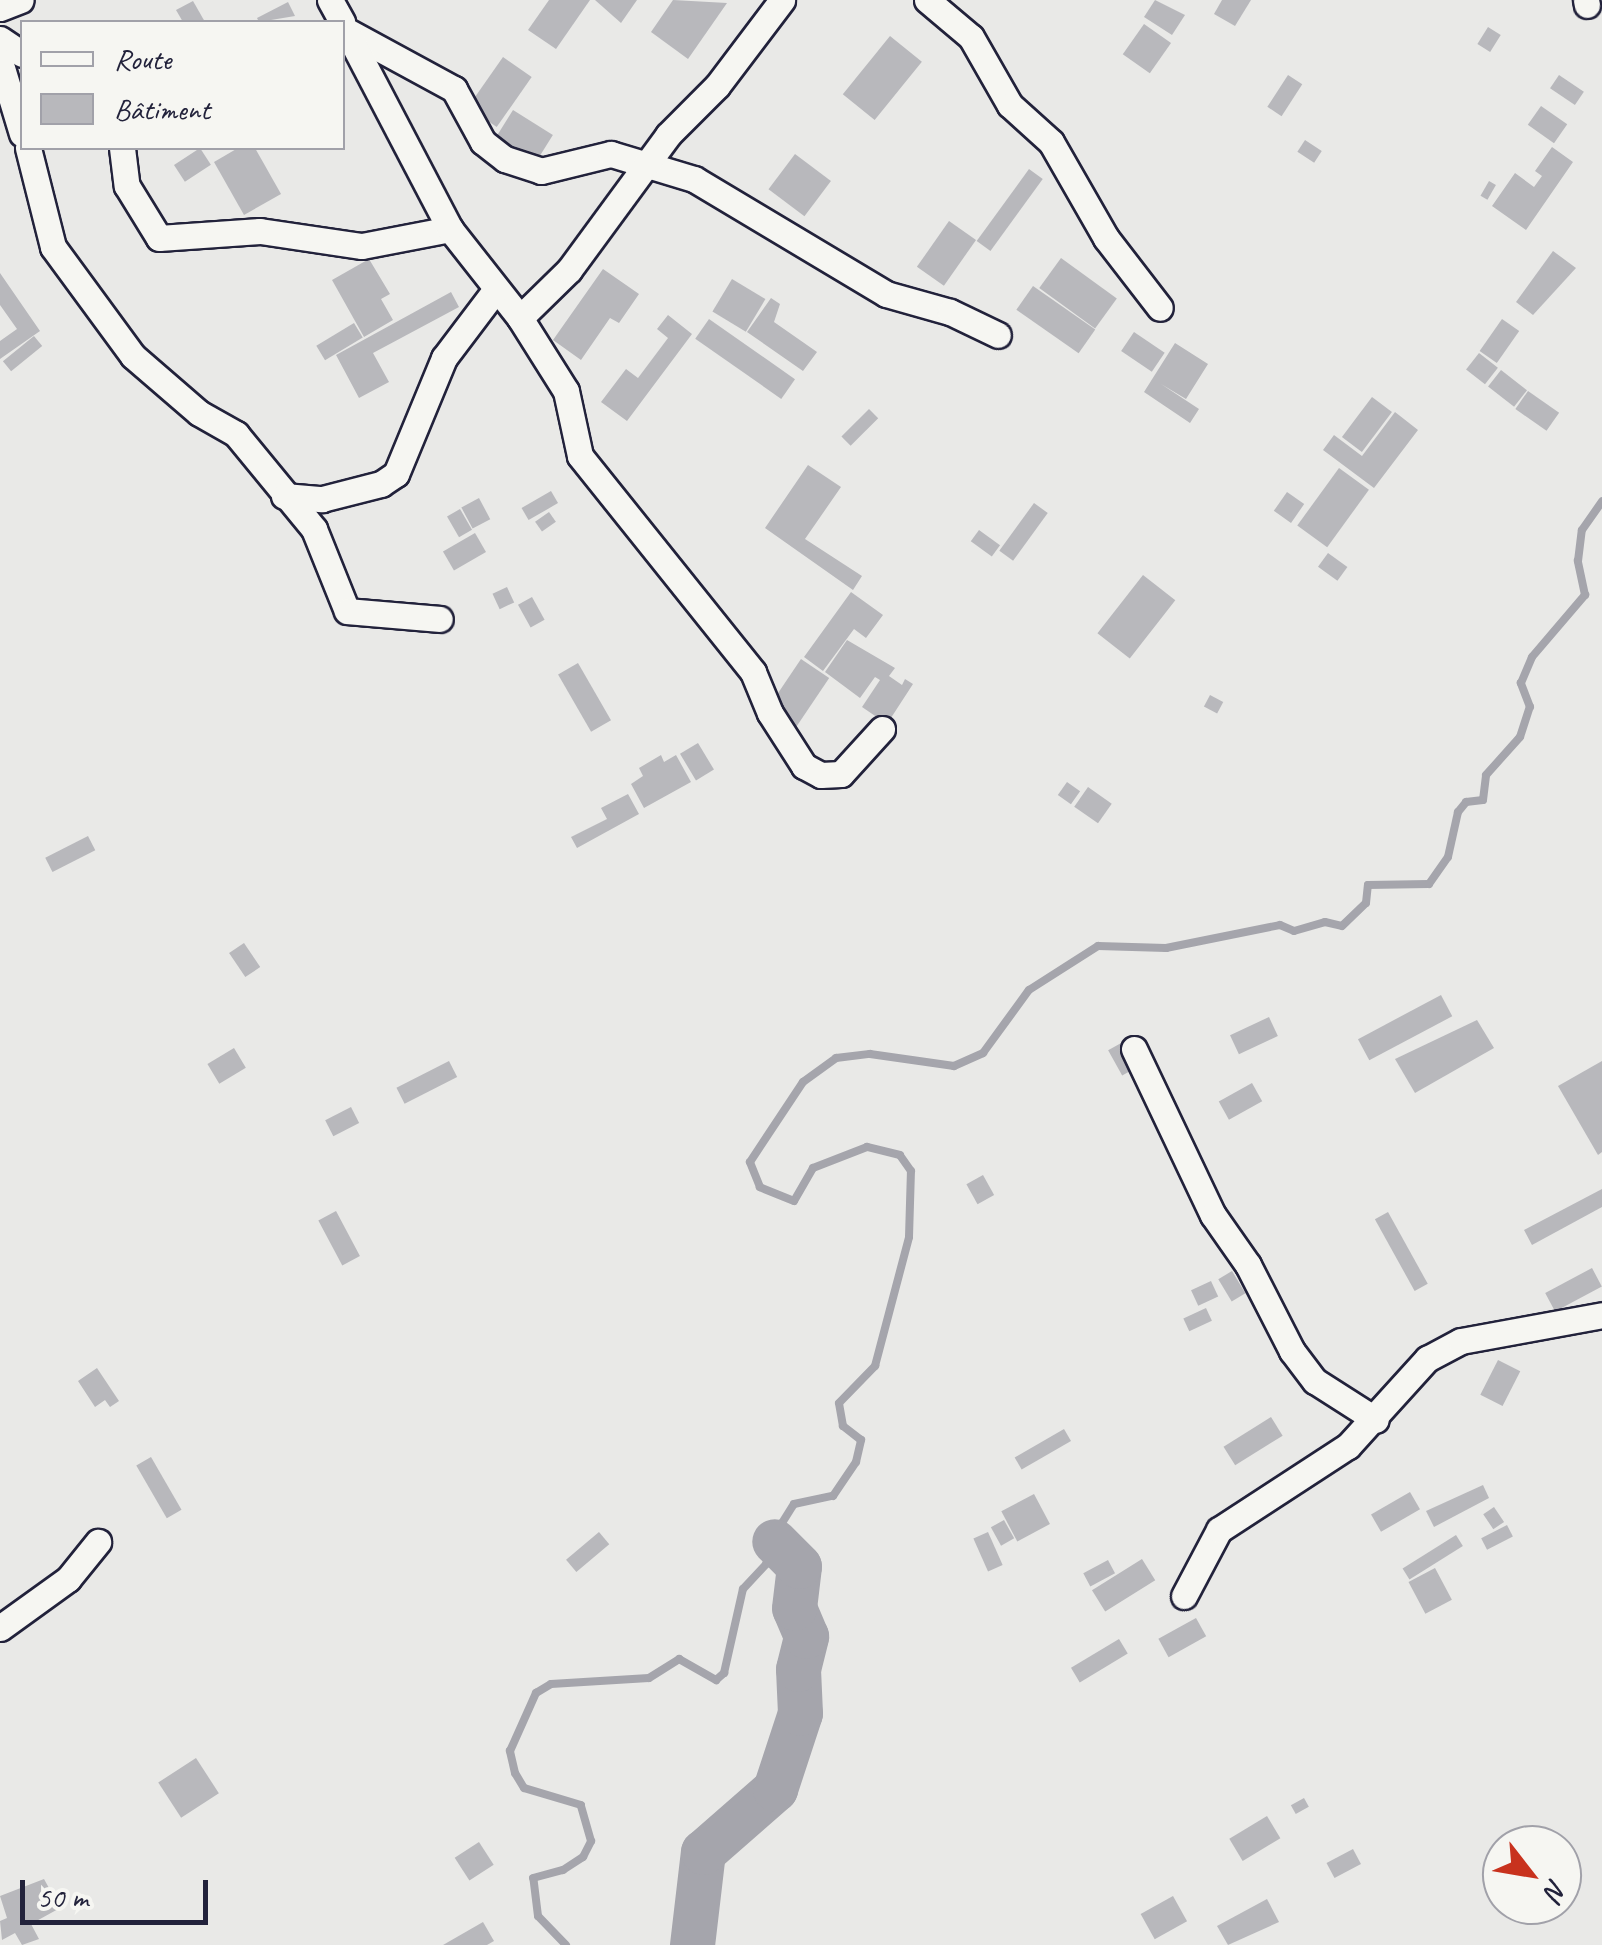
<!DOCTYPE html>
<meta charset="utf-8">
<style>
body{margin:0}
#map{position:relative;width:1602px;height:1945px;overflow:hidden;background:#e9e9e7;font-family:Caveat,sans-serif}
div>[style]{position:absolute}
.stream>*{height:8px;margin:-4px;padding:0 4px;transform-origin:4px;border-radius:4px;background:#a5a5ac}
.river>*{height:45px;margin:-22.5px;padding:0 22.5px;transform-origin:22.5px;border-radius:22.5px;background:#a5a5ac}
.building>*{inset:0;background:#b8b8bc;transform-origin:0 0}
.roads{filter:drop-shadow(2px 0 #22223b) drop-shadow(-2px 0 #22223b) drop-shadow(0 2px #22223b) drop-shadow(0 -2px #22223b)}
.minor>*{height:25px;margin:-12.5px;padding:0 12.5px;transform-origin:12.5px;border-radius:12.5px;background:#f6f6f2}
span{translate:-50% -50%;white-space:nowrap;text-align:center;line-height:1.15;-webkit-text-stroke:9px #f6f6f2;paint-order:stroke}
.legend{position:absolute;left:20px;top:20px;width:325px;height:130px;box-sizing:border-box;background:#f6f6f2;border:2px solid #a1a1a9;margin:0;padding:12px 18px;list-style:none;font-size:30px;color:#22223b}
.legend li{display:flex;align-items:center;gap:20px;height:50px}
.legend b{width:50px;border:2px solid #a1a1a9}
.north{position:absolute;left:1482px;top:1825px;width:100px;height:100px;box-sizing:border-box;background:#f6f6f2;border:2px solid #a1a1a9;border-radius:50%;rotate:121deg;font-size:28px;font-weight:700;line-height:40px;text-align:center;color:#22223b}
.north::after{content:'';display:block;margin:auto;width:35px;height:45px;background:#c8321e;clip-path:polygon(50% 0,100% 100%,50% 72%,0 100%)}
.scale{position:absolute;left:20px;top:1880px;width:188px;height:45px;box-sizing:border-box;border:5px solid #22223b;border-top:0;padding-left:12px;font-size:30px;line-height:35px;white-space:nowrap;color:#22223b;-webkit-text-stroke:8px #f6f6f2;paint-order:stroke}
</style>
<div id="map">
<div class="stream">
<i style="left:566px;top:1945px;width:40px;rotate:-134deg"></i>
<i style="left:538px;top:1916px;width:38px;rotate:-97deg"></i>
<i style="left:533px;top:1878px;width:31px;rotate:-15deg"></i>
<i style="left:563px;top:1870px;width:24px;rotate:-33deg"></i>
<i style="left:583px;top:1857px;width:18px;rotate:-63deg"></i>
<i style="left:591px;top:1841px;width:37px;rotate:-106deg"></i>
<i style="left:581px;top:1805px;width:59px;rotate:-163.4deg"></i>
<i style="left:524px;top:1788px;width:17px;rotate:-121deg"></i>
<i style="left:515px;top:1773px;width:23px;rotate:-103deg"></i>
<i style="left:510px;top:1751px;width:64px;rotate:-65.9deg"></i>
<i style="left:536px;top:1693px;width:17px;rotate:-31deg"></i>
<i style="left:551px;top:1684px;width:98px;rotate:-3.5deg"></i>
<i style="left:649px;top:1678px;width:36px;rotate:-32deg"></i>
<i style="left:679px;top:1659px;width:43px;rotate:29.6deg"></i>
<i style="left:716px;top:1680px;width:11px;rotate:-41deg"></i>
<i style="left:724px;top:1673px;width:86px;rotate:-77.3deg"></i>
<i style="left:743px;top:1589px;width:34px;rotate:-47deg"></i>
<i style="left:766px;top:1564px;width:44px;rotate:-68.7deg"></i>
<i style="left:782px;top:1523px;width:22px;rotate:-58deg"></i>
<i style="left:794px;top:1504px;width:40px;rotate:-12deg"></i>
<i style="left:833px;top:1496px;width:41px;rotate:-55.9deg"></i>
<i style="left:856px;top:1462px;width:23px;rotate:-77deg"></i>
<i style="left:861px;top:1440px;width:23px;rotate:-142deg"></i>
<i style="left:843px;top:1426px;width:23px;rotate:-100deg"></i>
<i style="left:839px;top:1403px;width:52px;rotate:-45.8deg"></i>
<i style="left:875px;top:1366px;width:133px;rotate:-75.2deg"></i>
<i style="left:909px;top:1237px;width:66px;rotate:-88.3deg"></i>
<i style="left:911px;top:1171px;width:19px;rotate:-125deg"></i>
<i style="left:900px;top:1155px;width:34px;rotate:-166deg"></i>
<i style="left:867px;top:1147px;width:58px;rotate:158.7deg"></i>
<i style="left:813px;top:1168px;width:38px;rotate:120deg"></i>
<i style="left:794px;top:1201px;width:37px;rotate:-158deg"></i>
<i style="left:760px;top:1187px;width:27px;rotate:-112deg"></i>
<i style="left:750px;top:1162px;width:96px;rotate:-56.5deg"></i>
<i style="left:803px;top:1082px;width:41px;rotate:-36deg"></i>
<i style="left:836px;top:1058px;width:34px;rotate:-7deg"></i>
<i style="left:870px;top:1054px;width:85px;rotate:8.1deg"></i>
<i style="left:954px;top:1066px;width:32px;rotate:-24deg"></i>
<i style="left:983px;top:1053px;width:78px;rotate:-53.9deg"></i>
<i style="left:1029px;top:990px;width:82px;rotate:-32.5deg"></i>
<i style="left:1098px;top:946px;width:68px;rotate:1.7deg"></i>
<i style="left:1166px;top:948px;width:116px;rotate:-11.4deg"></i>
<i style="left:1280px;top:925px;width:15px;rotate:23deg"></i>
<i style="left:1294px;top:931px;width:32px;rotate:-16deg"></i>
<i style="left:1325px;top:922px;width:17px;rotate:13deg"></i>
<i style="left:1342px;top:926px;width:33px;rotate:-44deg"></i>
<i style="left:1366px;top:903px;width:18px;rotate:-84deg"></i>
<i style="left:1368px;top:885px;width:61px;rotate:-0.9deg"></i>
<i style="left:1429px;top:884px;width:33px;rotate:-55deg"></i>
<i style="left:1448px;top:857px;width:46px;rotate:-77.5deg"></i>
<i style="left:1458px;top:812px;width:13px;rotate:-51deg"></i>
<i style="left:1466px;top:802px;width:17px;rotate:-7deg"></i>
<i style="left:1483px;top:800px;width:25px;rotate:-83deg"></i>
<i style="left:1486px;top:775px;width:51px;rotate:-48.2deg"></i>
<i style="left:1520px;top:737px;width:32px;rotate:-72deg"></i>
<i style="left:1530px;top:707px;width:26px;rotate:-111deg"></i>
<i style="left:1521px;top:683px;width:28px;rotate:-67deg"></i>
<i style="left:1532px;top:657px;width:82px;rotate:-49.5deg"></i>
<i style="left:1585px;top:595px;width:35px;rotate:-102deg"></i>
<i style="left:1578px;top:561px;width:31px;rotate:-83deg"></i>
<i style="left:1582px;top:530px;width:35px;rotate:-55deg"></i>
</div>
<div class="river">
<i style="left:692px;top:1945px;width:94px;rotate:-83.3deg"></i>
<i style="left:703px;top:1852px;width:96px;rotate:-41.2deg"></i>
<i style="left:775px;top:1789px;width:80px;rotate:-71.8deg"></i>
<i style="left:800px;top:1713px;width:44px;rotate:-92.6deg"></i>
<i style="left:798px;top:1669px;width:34px;rotate:-76deg"></i>
<i style="left:806px;top:1636px;width:30px;rotate:-113deg"></i>
<i style="left:794px;top:1608px;width:42px;rotate:-83.2deg"></i>
<i style="left:799px;top:1566px;width:35px;rotate:-135deg"></i>
</div>
<div class="building">
<i style="clip-path:polygon(549px 0,590px 0,556px 49px,528px 30px)"></i>
<i style="clip-path:polygon(595px 0,637px 0,621px 23px)"></i>
<i style="clip-path:polygon(673px 0,727px 3px,688px 59px,651px 32px)"></i>
<i style="clip-path:polygon(1155px 0,1185px 15px,1172px 35px,1144px 17px)"></i>
<i style="clip-path:polygon(1222px 0,1251px 0,1235px 26px,1214px 14px)"></i>
<i style="clip-path:polygon(193px 1px,205px 22px,183px 22px,176px 10px)"></i>
<i style="clip-path:polygon(288px 2px,295px 16px,259px 22px,257px 18px)"></i>
<i style="left:1144px;top:24px;width:33px;height:37px;rotate:35deg"></i>
<i style="left:1488px;top:27px;width:15px;height:20px;rotate:32deg"></i>
<i style="left:890px;top:36px;width:41px;height:75px;rotate:39deg"></i>
<i style="left:503px;top:57px;width:35px;height:61px;rotate:35deg"></i>
<i style="left:1288px;top:75px;width:17px;height:38px;rotate:33deg"></i>
<i style="left:1559px;top:75px;width:30px;height:16px;rotate:34deg"></i>
<i style="left:1541px;top:106px;width:32px;height:23px;rotate:35deg"></i>
<i style="left:513px;top:110px;width:47px;height:38px;rotate:32deg"></i>
<i style="left:1305px;top:140px;width:20px;height:14px;rotate:33deg"></i>
<i style="clip-path:polygon(1552px 147px,1573px 162px,1526px 230px,1492px 206px,1515px 173px,1534px 187px,1542px 176px,1535px 171px)"></i>
<i style="left:200px;top:148px;width:20px;height:31px;rotate:57deg"></i>
<i style="clip-path:polygon(238px 148px,255px 148px,281px 194px,244px 215px,214px 162px)"></i>
<i style="left:795px;top:154px;width:45px;height:44px;rotate:37deg"></i>
<i style="left:1029px;top:169px;width:17px;height:89px;rotate:36deg"></i>
<i style="left:1489px;top:181px;width:8px;height:17px;rotate:30deg"></i>
<i style="left:949px;top:221px;width:33px;height:56px;rotate:35deg"></i>
<i style="clip-path:polygon(1553px 251px,1576px 268px,1533px 315px,1516px 302px)"></i>
<i style="left:1061px;top:258px;width:69px;height:37px;rotate:36deg"></i>
<i style="clip-path:polygon(369px 259px,390px 294px,381px 299px,393px 320px,364px 337px,332px 280px)"></i>
<i style="clip-path:polygon(603px 269px,639px 294px,619px 323px,610px 318px,581px 360px,553px 340px)"></i>
<i style="clip-path:polygon(0 273px,40px 331px,0 359px,0 341px,17px 329px,0 305px)"></i>
<i style="left:732px;top:279px;width:39px;height:38px;rotate:31deg"></i>
<i style="left:1033px;top:286px;width:76px;height:29px;rotate:35deg"></i>
<i style="clip-path:polygon(451px 292px,459px 307px,373px 353px,389px 382px,359px 398px,336px 355px)"></i>
<i style="clip-path:polygon(771px 298px,780px 304px,774px 322px,817px 352px,803px 371px,747px 332px)"></i>
<i style="clip-path:polygon(668px 315px,692px 334px,627px 421px,601px 402px,626px 369px,638px 378px,668px 338px,657px 329px)"></i>
<i style="left:709px;top:319px;width:105px;height:24px;rotate:35deg"></i>
<i style="left:1502px;top:319px;width:21px;height:39px;rotate:35deg"></i>
<i style="left:354px;top:323px;width:17px;height:44px;rotate:59deg"></i>
<i style="left:1134px;top:332px;width:37px;height:23px;rotate:34deg"></i>
<i style="left:34px;top:336px;width:13px;height:40px;rotate:51deg"></i>
<i style="clip-path:polygon(1175px 343px,1208px 364px,1186px 399px,1161px 384px,1199px 409px,1190px 423px,1144px 392px)"></i>
<i style="left:1479px;top:353px;width:24px;height:21px;rotate:38deg"></i>
<i style="left:1501px;top:370px;width:33px;height:21px;rotate:38deg"></i>
<i style="left:1528px;top:391px;width:38px;height:22px;rotate:35deg"></i>
<i style="left:1372px;top:397px;width:25px;height:50px;rotate:37deg"></i>
<i style="left:869px;top:409px;width:13px;height:39px;rotate:45deg"></i>
<i style="clip-path:polygon(1395px 412px,1418px 430px,1374px 488px,1323px 450px,1334px 435px,1362px 456px)"></i>
<i style="clip-path:polygon(808px 465px,841px 487px,805px 539px,862px 576px,853px 590px,765px 528px)"></i>
<i style="left:1339px;top:468px;width:37px;height:71px;rotate:36deg"></i>
<i style="left:551px;top:491px;width:14px;height:34px;rotate:60deg"></i>
<i style="left:1287px;top:492px;width:21px;height:23px;rotate:35deg"></i>
<i style="left:479px;top:498px;width:24px;height:20px;rotate:62deg"></i>
<i style="left:1034px;top:503px;width:17px;height:59px;rotate:36deg"></i>
<i style="left:460px;top:509px;width:24px;height:15px;rotate:60deg"></i>
<i style="left:549px;top:512px;width:12px;height:17px;rotate:55deg"></i>
<i style="left:979px;top:530px;width:26px;height:14px;rotate:36deg"></i>
<i style="left:475px;top:533px;width:22px;height:37px;rotate:60deg"></i>
<i style="left:1328px;top:553px;width:24px;height:17px;rotate:36deg"></i>
<i style="left:1143px;top:575px;width:41px;height:74px;rotate:38deg"></i>
<i style="left:507px;top:587px;width:17px;height:16px;rotate:65deg"></i>
<i style="clip-path:polygon(851px 592px,883px 615px,866px 638px,854px 629px,823px 671px,804px 657px)"></i>
<i style="left:532px;top:597px;width:26px;height:16px;rotate:61deg"></i>
<i style="clip-path:polygon(847px 640px,895px 668px,889px 676px,902px 685px,905px 679px,913px 684px,887px 724px,862px 707px,880px 680px,875px 677px,860px 698px,825px 672px)"></i>
<i style="left:801px;top:659px;width:34px;height:59px;rotate:34deg"></i>
<i style="left:578px;top:663px;width:66px;height:23px;rotate:60deg"></i>
<i style="left:1210px;top:695px;width:15px;height:13px;rotate:28deg"></i>
<i style="left:698px;top:743px;width:31px;height:21px;rotate:59deg"></i>
<i style="clip-path:polygon(661px 755px,664px 762px,676px 755px,691px 782px,644px 808px,631px 784px,643px 776px,639px 768px)"></i>
<i style="left:1067px;top:782px;width:16px;height:16px;rotate:35deg"></i>
<i style="left:1088px;top:787px;width:29px;height:24px;rotate:35deg"></i>
<i style="clip-path:polygon(628px 794px,639px 814px,577px 848px,571px 837px,607px 819px,601px 808px)"></i>
<i style="left:88px;top:836px;width:16px;height:48px;rotate:63deg"></i>
<i style="left:244px;top:943px;width:29px;height:18px;rotate:56deg"></i>
<i style="left:1441px;top:995px;width:24px;height:94px;rotate:62deg"></i>
<i style="left:1269px;top:1017px;width:21px;height:43px;rotate:65deg"></i>
<i style="clip-path:polygon(1477px 1020px,1494px 1048px,1415px 1093px,1395px 1059px)"></i>
<i style="left:1123px;top:1042px;width:29px;height:17px;rotate:61deg"></i>
<i style="left:234px;top:1048px;width:23px;height:31px;rotate:59deg"></i>
<i style="left:449px;top:1061px;width:18px;height:59px;rotate:63deg"></i>
<i style="clip-path:polygon(1602px 1061px,1602px 1152px,1598px 1155px,1558px 1086px)"></i>
<i style="left:1252px;top:1083px;width:21px;height:38px;rotate:61deg"></i>
<i style="left:351px;top:1107px;width:18px;height:29px;rotate:63deg"></i>
<i style="left:983px;top:1175px;width:23px;height:19px;rotate:61deg"></i>
<i style="clip-path:polygon(1602px 1189px,1602px 1207px,1532px 1245px,1524px 1230px)"></i>
<i style="left:336px;top:1211px;width:51px;height:20px;rotate:62deg"></i>
<i style="left:1388px;top:1212px;width:82px;height:15px;rotate:61deg"></i>
<i style="left:1592px;top:1268px;width:21px;height:53px;rotate:62deg"></i>
<i style="left:1232px;top:1271px;width:26px;height:16px;rotate:59deg"></i>
<i style="left:1211px;top:1281px;width:17px;height:22px;rotate:65deg"></i>
<i style="left:1206px;top:1308px;width:14px;height:25px;rotate:65deg"></i>
<i style="left:1498px;top:1360px;width:25px;height:39px;rotate:27deg"></i>
<i style="clip-path:polygon(97px 1368px,119px 1401px,110px 1407px,105px 1400px,95px 1407px,78px 1381px)"></i>
<i style="left:1271px;top:1417px;width:22px;height:56px;rotate:58deg"></i>
<i style="left:1064px;top:1429px;width:14px;height:57px;rotate:60deg"></i>
<i style="left:151px;top:1457px;width:61px;height:17px;rotate:60deg"></i>
<i style="clip-path:polygon(1483px 1485px,1489px 1498px,1434px 1527px,1426px 1511px)"></i>
<i style="left:1410px;top:1492px;width:20px;height:45px;rotate:60deg"></i>
<i style="left:1034px;top:1494px;width:34px;height:37px;rotate:62deg"></i>
<i style="left:1494px;top:1507px;width:18px;height:13px;rotate:56deg"></i>
<i style="left:1004px;top:1520px;width:21px;height:15px;rotate:61deg"></i>
<i style="left:1507px;top:1525px;width:13px;height:29px;rotate:63deg"></i>
<i style="left:599px;top:1532px;width:16px;height:43px;rotate:50deg"></i>
<i style="left:988px;top:1532px;width:36px;height:16px;rotate:66deg"></i>
<i style="left:1456px;top:1535px;width:13px;height:63px;rotate:58deg"></i>
<i style="left:1142px;top:1559px;width:25px;height:59px;rotate:58deg"></i>
<i style="left:1108px;top:1560px;width:15px;height:28px;rotate:62deg"></i>
<i style="left:1435px;top:1568px;width:36px;height:30px;rotate:62deg"></i>
<i style="left:1196px;top:1618px;width:21px;height:43px;rotate:61deg"></i>
<i style="left:1119px;top:1639px;width:17px;height:56px;rotate:59deg"></i>
<i style="left:196px;top:1758px;width:42px;height:45px;rotate:57deg"></i>
<i style="left:1304px;top:1798px;width:10px;height:15px;rotate:61deg"></i>
<i style="left:1267px;top:1816px;width:26px;height:44px;rotate:59deg"></i>
<i style="left:479px;top:1842px;width:27px;height:29px;rotate:57deg"></i>
<i style="left:1353px;top:1849px;width:17px;height:30px;rotate:62deg"></i>
<i style="clip-path:polygon(44px 1879px,60px 1908px,31px 1924px,39px 1939px,22px 1945px,15px 1933px,2px 1940px,0 1921px,7px 1918px,0 1896px)"></i>
<i style="left:1173px;top:1896px;width:29px;height:37px;rotate:61deg"></i>
<i style="clip-path:polygon(1267px 1899px,1279px 1922px,1228px 1945px,1217px 1926px)"></i>
<i style="clip-path:polygon(483px 1922px,494px 1941px,487px 1945px,443px 1945px)"></i>
</div>
<div class="roads">
<div class="minor">
<i style="left:330px;top:0;width:25px;rotate:61deg"></i>
<i style="left:927px;top:0;width:57px;rotate:40.1deg"></i>
<i style="left:971px;top:37px;width:78px;rotate:60.2deg"></i>
<i style="left:1010px;top:105px;width:55px;rotate:42.1deg"></i>
<i style="left:1051px;top:142px;width:111px;rotate:60.2deg"></i>
<i style="left:1106px;top:238px;width:88px;rotate:52.4deg"></i>
<i style="left:1586px;top:0;width:5px;rotate:79deg"></i>
<i style="left:0;top:8px;width:22px;rotate:-21deg"></i>
<i style="left:347px;top:31px;width:122px;rotate:28.5deg"></i>
<i style="left:454px;top:89px;width:60px;rotate:61.3deg"></i>
<i style="left:483px;top:142px;width:28px;rotate:38deg"></i>
<i style="left:505px;top:159px;width:38px;rotate:18deg"></i>
<i style="left:541px;top:171px;width:72px;rotate:-13.7deg"></i>
<i style="left:611px;top:154px;width:87px;rotate:16.8deg"></i>
<i style="left:694px;top:179px;width:224px;rotate:30.9deg"></i>
<i style="left:886px;top:294px;width:66px;rotate:15.7deg"></i>
<i style="left:950px;top:312px;width:53px;rotate:25.6deg"></i>
<i style="left:0;top:39px;width:27px;rotate:34deg"></i>
<i style="left:0;top:61px;width:76px;rotate:73.2deg"></i>
<i style="left:28px;top:148px;width:102px;rotate:75.8deg"></i>
<i style="left:53px;top:247px;width:135px;rotate:53.7deg"></i>
<i style="left:133px;top:356px;width:87px;rotate:40.8deg"></i>
<i style="left:199px;top:413px;width:43px;rotate:29.6deg"></i>
<i style="left:236px;top:434px;width:123px;rotate:50.6deg"></i>
<i style="left:314px;top:529px;width:88px;rotate:68.1deg"></i>
<i style="left:347px;top:611px;width:93px;rotate:4.9deg"></i>
<i style="left:122px;top:148px;width:38px;rotate:83deg"></i>
<i style="left:127px;top:186px;width:61px;rotate:58.4deg"></i>
<i style="left:159px;top:238px;width:101px;rotate:-4deg"></i>
<i style="left:260px;top:231px;width:103px;rotate:8.4deg"></i>
<i style="left:362px;top:246px;width:90px;rotate:-10.9deg"></i>
<i style="left:450px;top:229px;width:222px;rotate:-117.6deg"></i>
<i style="left:450px;top:229px;width:113px;rotate:51.8deg"></i>
<i style="left:520px;top:318px;width:69px;rotate:-44.4deg"></i>
<i style="left:569px;top:270px;width:167px;rotate:-53.7deg"></i>
<i style="left:668px;top:135px;width:69px;rotate:-45deg"></i>
<i style="left:717px;top:86px;width:108px;rotate:-52.9deg"></i>
<i style="left:520px;top:318px;width:86px;rotate:57.8deg"></i>
<i style="left:566px;top:391px;width:66px;rotate:77.8deg"></i>
<i style="left:580px;top:456px;width:277px;rotate:51.3deg"></i>
<i style="left:753px;top:672px;width:44px;rotate:67.5deg"></i>
<i style="left:770px;top:713px;width:63px;rotate:57.3deg"></i>
<i style="left:804px;top:766px;width:19px;rotate:28deg"></i>
<i style="left:821px;top:775px;width:20px;rotate:-3deg"></i>
<i style="left:841px;top:774px;width:61px;rotate:-47.7deg"></i>
<i style="left:284px;top:496px;width:38px;rotate:5deg"></i>
<i style="left:322px;top:499px;width:61px;rotate:-14.3deg"></i>
<i style="left:381px;top:484px;width:18px;rotate:-34deg"></i>
<i style="left:396px;top:474px;width:126px;rotate:-67.5deg"></i>
<i style="left:444px;top:358px;width:83px;rotate:-52.9deg"></i>
<i style="left:1134px;top:1049px;width:184px;rotate:64.6deg"></i>
<i style="left:1213px;top:1215px;width:61px;rotate:55deg"></i>
<i style="left:1248px;top:1265px;width:97px;rotate:62.9deg"></i>
<i style="left:1292px;top:1351px;width:38px;rotate:53deg"></i>
<i style="left:1315px;top:1381px;width:72px;rotate:32.6deg"></i>
<i style="left:1184px;top:1596px;width:75px;rotate:-62.1deg"></i>
<i style="left:1219px;top:1530px;width:154px;rotate:-33.1deg"></i>
<i style="left:1348px;top:1446px;width:118px;rotate:-47.8deg"></i>
<i style="left:1427px;top:1359px;width:38px;rotate:-28deg"></i>
<i style="left:1461px;top:1341px;width:143px;rotate:-10.4deg"></i>
<i style="left:0;top:1628px;width:84px;rotate:-35.8deg"></i>
<i style="left:68px;top:1579px;width:48px;rotate:-51deg"></i>
</div>
</div>
<ul class="legend">
<li><b style="height:12px;background:#f6f6f2"></b>Route</li>
<li><b style="height:28px;background:#b8b8bc"></b>Bâtiment</li>
</ul>
<div class="north">N</div>
<div class="scale">50 m</div>
</div>
